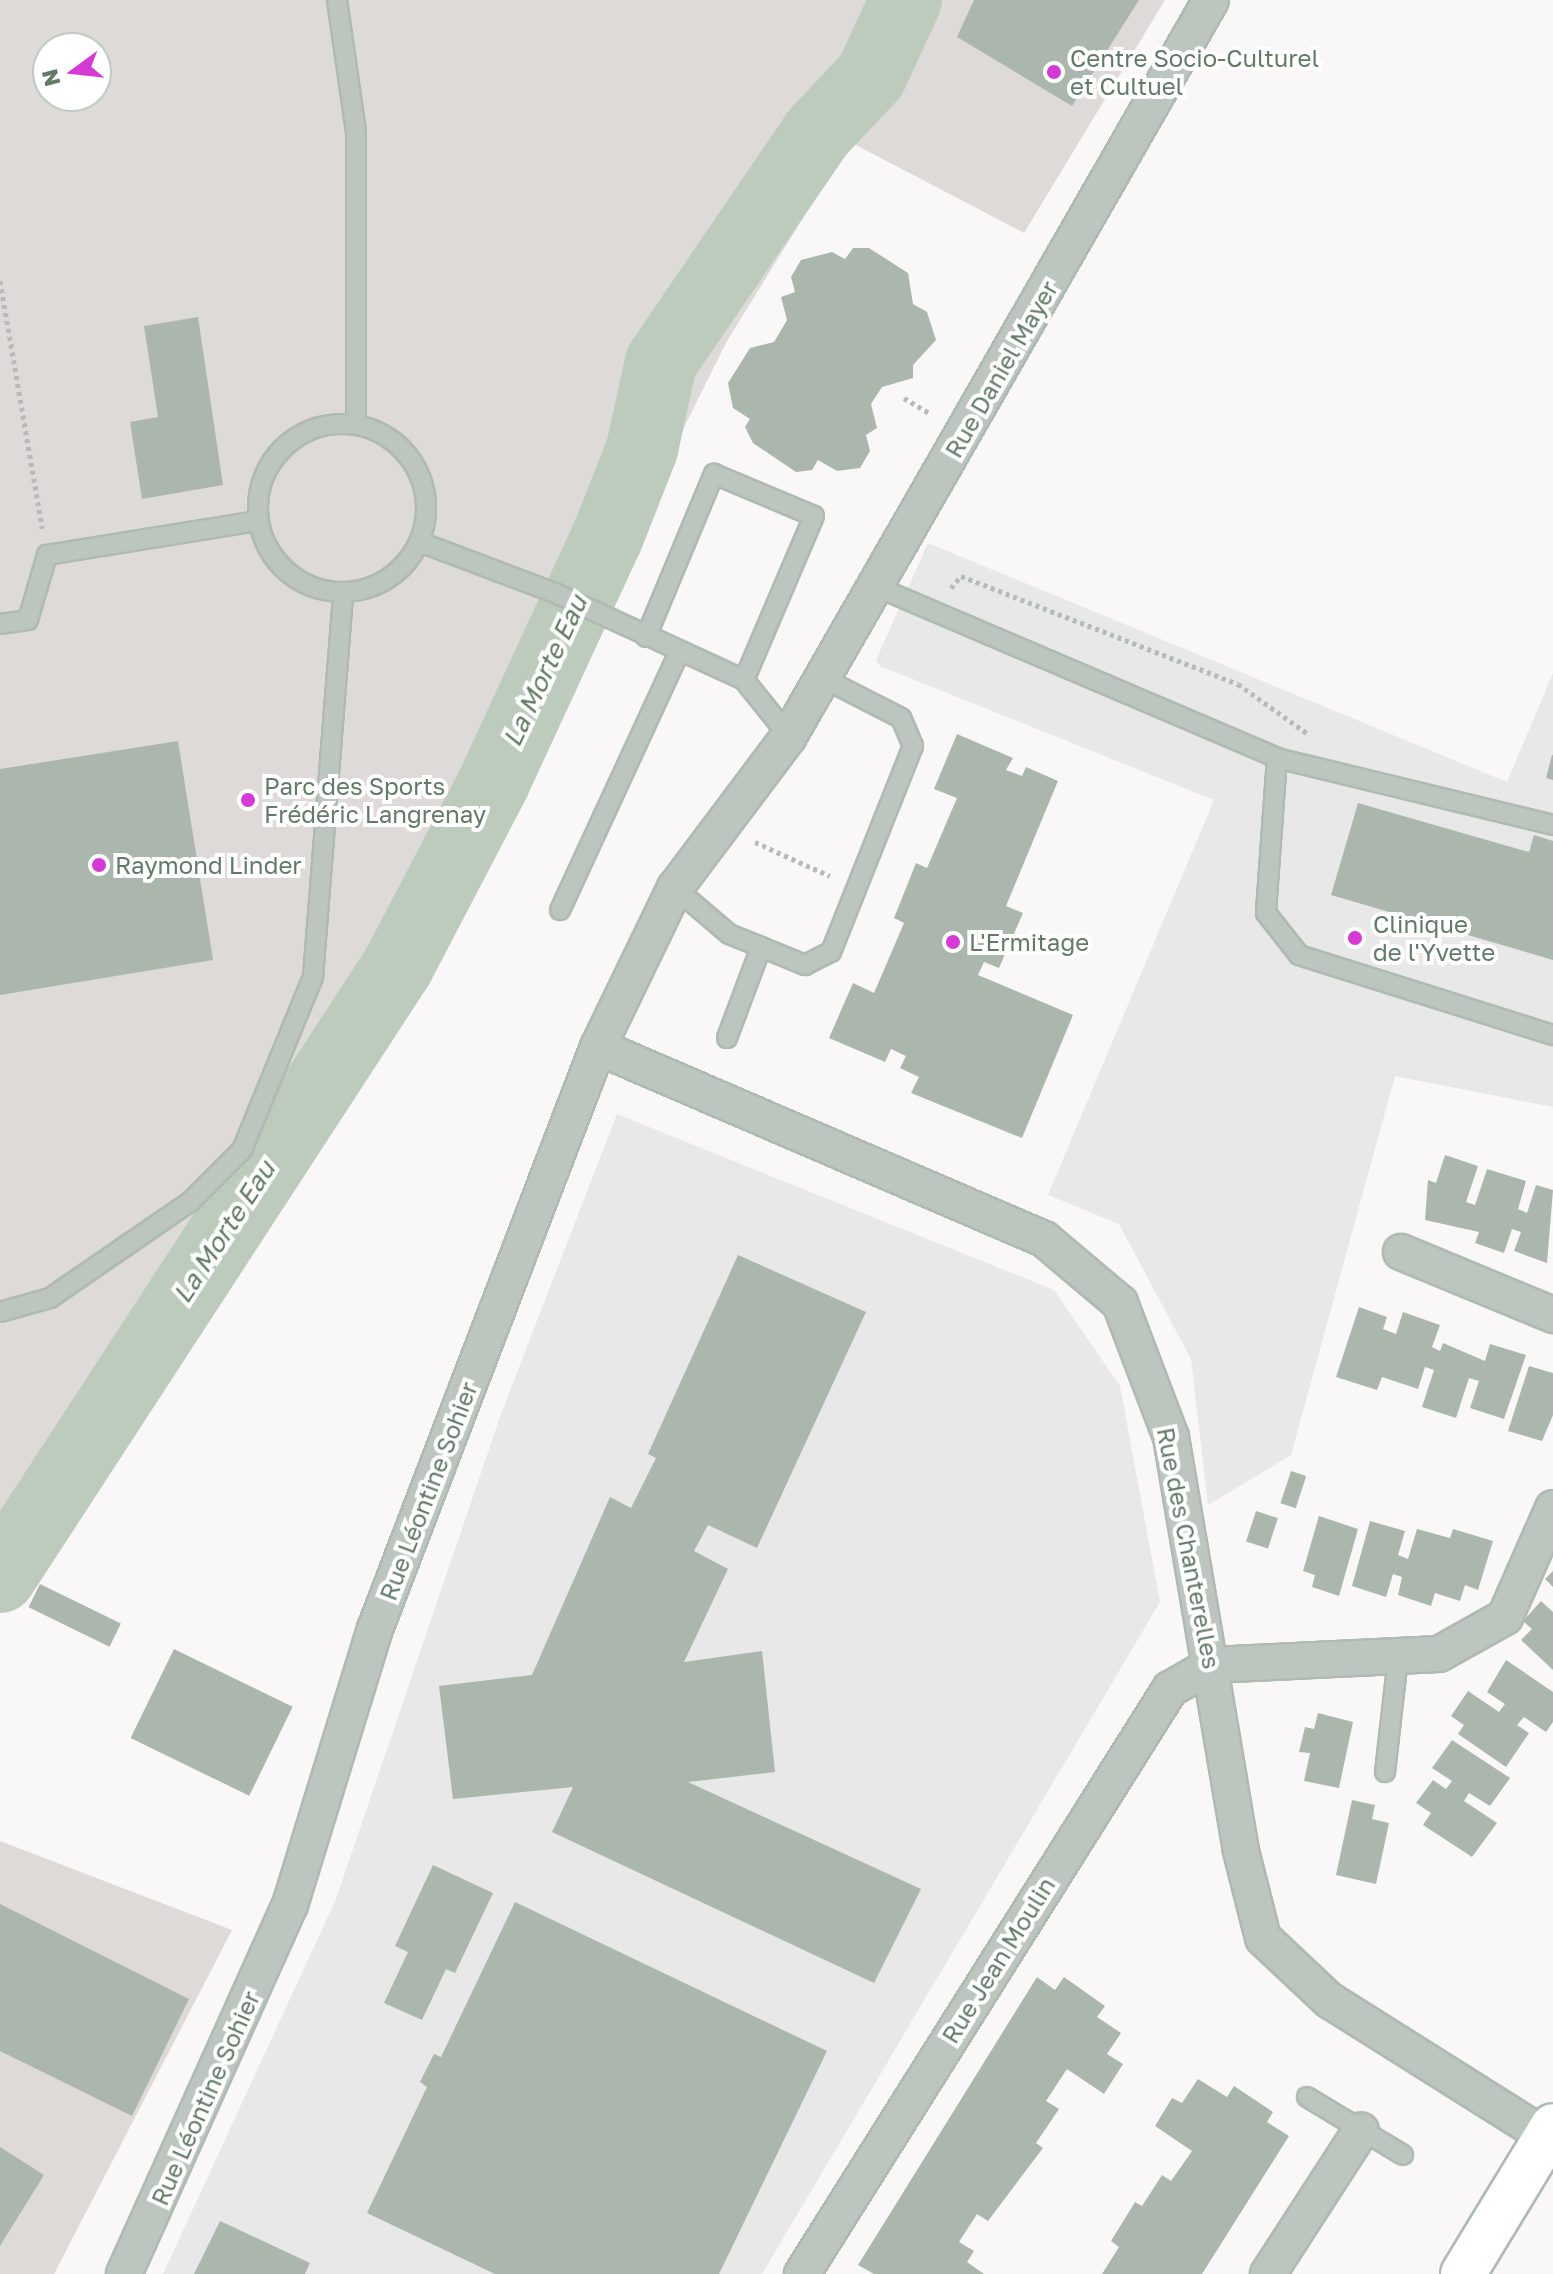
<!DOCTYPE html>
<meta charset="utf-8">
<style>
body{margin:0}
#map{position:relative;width:1553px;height:2274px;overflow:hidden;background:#f9f7f8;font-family:"Golos Text",sans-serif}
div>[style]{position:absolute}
.built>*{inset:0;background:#e7e8e7}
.green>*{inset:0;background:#dedad7}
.river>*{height:72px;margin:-36px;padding:0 36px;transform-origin:36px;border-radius:36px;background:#bdcbbd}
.building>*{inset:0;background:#abb7ad;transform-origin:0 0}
.path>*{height:5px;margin-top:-2.5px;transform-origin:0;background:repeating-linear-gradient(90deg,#b5bcb7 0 4px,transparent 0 8px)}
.roads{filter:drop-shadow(2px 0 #afbab1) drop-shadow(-2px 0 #afbab1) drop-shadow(0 2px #afbab1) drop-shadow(0 -2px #afbab1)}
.service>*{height:18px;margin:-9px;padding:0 9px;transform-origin:9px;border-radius:9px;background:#bcc5be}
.service>.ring{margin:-9px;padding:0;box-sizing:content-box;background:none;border:18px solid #bcc5be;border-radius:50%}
.minor>*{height:34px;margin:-17px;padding:0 17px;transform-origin:17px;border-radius:17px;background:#bcc5be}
.secondary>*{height:44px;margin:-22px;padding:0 22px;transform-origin:22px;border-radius:22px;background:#fff}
.dots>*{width:22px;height:22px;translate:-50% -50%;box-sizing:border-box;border:4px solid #fff;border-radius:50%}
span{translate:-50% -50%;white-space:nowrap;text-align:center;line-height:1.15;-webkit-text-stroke:8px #fff;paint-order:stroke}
.poi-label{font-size:24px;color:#627a67}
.left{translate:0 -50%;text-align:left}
.street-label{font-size:24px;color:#627a67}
.water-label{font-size:26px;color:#617a62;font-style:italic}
.north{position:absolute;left:32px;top:32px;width:80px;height:80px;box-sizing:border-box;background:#fff;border:2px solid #c0cac2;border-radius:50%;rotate:255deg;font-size:22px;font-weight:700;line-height:32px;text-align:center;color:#627a67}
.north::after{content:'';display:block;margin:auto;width:28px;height:36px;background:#d739d6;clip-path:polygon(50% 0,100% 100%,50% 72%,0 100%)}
</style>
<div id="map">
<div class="built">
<i style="clip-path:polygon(928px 543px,1507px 782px,1553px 673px,1553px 1107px,1395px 1076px,1291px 1455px,1208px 1505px,1191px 1359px,1119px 1224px,1048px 1195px,1214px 800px,880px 666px,876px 660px)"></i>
<i style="clip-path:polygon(617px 1114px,1054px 1290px,1120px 1386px,1160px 1602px,762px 2274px,163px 2274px,336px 1899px,501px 1414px)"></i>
</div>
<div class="green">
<i style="clip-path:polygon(evenodd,0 0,1165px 0,1024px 233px,850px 142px,727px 341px,409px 980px,0 1607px,0 0,48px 48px,96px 48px,96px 96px,48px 96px,48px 48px)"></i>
<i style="clip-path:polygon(0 1841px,232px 1930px,54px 2274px,0 2274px)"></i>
</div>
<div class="river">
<i style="left:0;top:1577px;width:729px;rotate:-56.92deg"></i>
<i style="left:398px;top:966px;width:208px;rotate:-62.4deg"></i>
<i style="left:494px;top:782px;width:269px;rotate:-65.2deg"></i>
<i style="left:607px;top:538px;width:96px;rotate:-68.5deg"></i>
<i style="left:642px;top:449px;width:89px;rotate:-77.7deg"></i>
<i style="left:661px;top:362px;width:278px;rotate:-55.7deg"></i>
<i style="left:818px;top:132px;width:77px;rotate:-46.6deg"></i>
<i style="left:871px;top:76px;width:84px;rotate:-65.3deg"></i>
</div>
<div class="building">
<i style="clip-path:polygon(974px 0,1139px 0,1072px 106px,957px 37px)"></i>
<i style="clip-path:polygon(853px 248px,869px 248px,908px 273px,913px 304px,927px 312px,936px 340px,913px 365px,913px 378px,882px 387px,871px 404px,877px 428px,866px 435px,870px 451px,860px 468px,837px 471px,818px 460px,812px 470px,796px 472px,753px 443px,745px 427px,750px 419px,733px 408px,728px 383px,750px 348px,774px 342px,787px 320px,781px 297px,795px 292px,791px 277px,801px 260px,832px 252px,845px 259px)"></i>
<i style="clip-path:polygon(198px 317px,223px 485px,142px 499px,130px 422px,158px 417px,144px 326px)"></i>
<i style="clip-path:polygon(957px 734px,1013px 758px,1006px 770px,1022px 776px,1026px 767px,1058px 781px,1006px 906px,1023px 913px,999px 968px,984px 962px,978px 975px,1073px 1015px,1022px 1138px,911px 1093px,919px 1077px,900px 1068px,906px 1056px,891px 1049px,885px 1062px,829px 1038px,853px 983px,874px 993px,904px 923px,894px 918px,916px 863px,927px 868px,957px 798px,934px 789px)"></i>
<i style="clip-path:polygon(178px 741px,213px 960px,0 995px,0 769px)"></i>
<i style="clip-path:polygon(1552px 755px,1553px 755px,1553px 780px,1546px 778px)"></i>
<i style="clip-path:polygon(1358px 803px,1529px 852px,1534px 835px,1553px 841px,1553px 960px,1331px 895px)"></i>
<i style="clip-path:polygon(1445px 1155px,1478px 1166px,1466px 1202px,1475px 1205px,1487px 1169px,1526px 1181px,1518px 1209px,1527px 1213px,1536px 1185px,1553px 1190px,1547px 1263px,1514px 1251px,1521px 1232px,1512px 1229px,1504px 1253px,1475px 1243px,1479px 1232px,1425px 1220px,1428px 1180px,1436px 1183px)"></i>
<i style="clip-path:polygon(738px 1255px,866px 1312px,757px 1548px,708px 1525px,694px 1551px,728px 1569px,684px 1662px,762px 1651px,775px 1772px,688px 1782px,921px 1889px,874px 1983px,552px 1832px,573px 1787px,453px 1799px,439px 1686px,532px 1675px,610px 1497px,631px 1508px,656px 1458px,648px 1454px)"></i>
<i style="clip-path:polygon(1359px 1307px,1387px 1317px,1383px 1329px,1396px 1334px,1403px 1312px,1440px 1325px,1432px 1347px,1440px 1351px,1443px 1343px,1485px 1361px,1490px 1344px,1526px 1355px,1504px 1419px,1470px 1408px,1479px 1381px,1469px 1378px,1456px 1418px,1422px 1407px,1434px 1370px,1425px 1367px,1418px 1389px,1382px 1377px,1377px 1390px,1336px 1377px)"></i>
<i style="clip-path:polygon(1529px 1366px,1553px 1373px,1553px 1415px,1542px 1441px,1508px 1431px)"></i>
<i style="left:1291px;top:1471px;width:16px;height:34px;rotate:18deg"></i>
<i style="left:1256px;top:1511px;width:23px;height:32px;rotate:18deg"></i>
<i style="clip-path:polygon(1319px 1516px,1358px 1529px,1339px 1596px,1312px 1587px,1315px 1575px,1303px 1571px)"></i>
<i style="clip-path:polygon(1370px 1521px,1405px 1531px,1398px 1555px,1408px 1559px,1417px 1529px,1450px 1538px,1453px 1529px,1493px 1541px,1478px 1590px,1465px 1585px,1460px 1601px,1435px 1593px,1431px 1606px,1398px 1595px,1402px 1577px,1393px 1574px,1386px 1597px,1352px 1586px)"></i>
<i style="clip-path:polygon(1553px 1571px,1553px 1587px,1545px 1579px)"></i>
<i style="left:40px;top:1584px;width:90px;height:26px;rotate:26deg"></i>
<i style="clip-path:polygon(1541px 1601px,1553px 1612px,1553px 1670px,1521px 1640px,1532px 1629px,1523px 1621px)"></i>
<i style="left:174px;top:1649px;width:132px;height:99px;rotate:26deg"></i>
<i style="clip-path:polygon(1506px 1660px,1553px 1692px,1553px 1722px,1546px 1732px,1524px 1717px,1517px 1725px,1529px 1733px,1506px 1767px,1458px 1734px,1464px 1725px,1451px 1716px,1468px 1691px,1499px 1712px,1505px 1704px,1487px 1692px)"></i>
<i style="clip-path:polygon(1318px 1713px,1353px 1722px,1339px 1788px,1304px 1781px,1310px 1753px,1299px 1752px,1305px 1727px,1314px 1729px)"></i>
<i style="clip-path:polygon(1452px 1740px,1510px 1778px,1490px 1806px,1469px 1793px,1464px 1801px,1497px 1823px,1472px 1857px,1423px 1825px,1431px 1813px,1416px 1803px,1433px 1780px,1446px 1789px,1452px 1781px,1432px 1768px)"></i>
<i style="clip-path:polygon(1352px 1800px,1375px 1805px,1372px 1819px,1389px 1823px,1376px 1884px,1336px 1875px)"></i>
<i style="clip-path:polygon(433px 1865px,493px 1893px,455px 1973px,446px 1969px,422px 2020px,384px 2003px,408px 1952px,395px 1946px)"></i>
<i style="clip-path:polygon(515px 1902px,827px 2051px,719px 2274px,495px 2274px,367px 2213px,427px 2087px,420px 2082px,434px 2054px,441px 2057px)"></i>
<i style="clip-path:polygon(0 1904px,189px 1999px,132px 2116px,0 2051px)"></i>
<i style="clip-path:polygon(1037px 1977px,1055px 1990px,1064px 1977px,1105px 2006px,1097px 2017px,1121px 2033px,1107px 2054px,1123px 2064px,1104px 2094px,1067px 2069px,1046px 2101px,1059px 2109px,1036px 2143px,1043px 2148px,988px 2221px,977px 2214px,959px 2242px,974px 2251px,967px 2262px,984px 2274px,874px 2274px,858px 2265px)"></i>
<i style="clip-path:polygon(1198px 2079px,1227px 2097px,1234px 2086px,1273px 2112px,1267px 2122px,1289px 2136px,1202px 2274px,1102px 2274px,1119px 2247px,1111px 2241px,1135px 2202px,1142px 2206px,1162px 2175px,1171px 2181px,1192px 2151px,1155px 2126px,1172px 2098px,1182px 2103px)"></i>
<i style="clip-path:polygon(0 2147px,44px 2175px,0 2246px)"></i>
<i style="clip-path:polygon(220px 2221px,310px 2263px,305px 2274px,194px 2274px)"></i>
</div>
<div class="path">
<i style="left:0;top:281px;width:251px;rotate:80.3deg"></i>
<i style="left:904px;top:398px;width:31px;rotate:31deg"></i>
<i style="left:951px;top:588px;width:16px;rotate:-50deg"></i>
<i style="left:961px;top:576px;width:297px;rotate:21.3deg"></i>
<i style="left:1238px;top:684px;width:86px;rotate:35.5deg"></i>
<i style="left:755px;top:842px;width:82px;rotate:24.4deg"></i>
</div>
<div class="roads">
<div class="service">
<i style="left:337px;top:0;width:133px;rotate:81.8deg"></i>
<i style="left:356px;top:132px;width:291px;rotate:90deg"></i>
<i class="ring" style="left:258px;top:424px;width:150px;height:150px"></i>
<i style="left:420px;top:542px;width:144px;rotate:20.7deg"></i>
<i style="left:555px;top:593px;width:208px;rotate:24.7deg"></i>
<i style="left:744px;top:680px;width:72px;rotate:51.2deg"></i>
<i style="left:877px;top:587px;width:435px;rotate:23.1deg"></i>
<i style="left:1277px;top:758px;width:155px;rotate:94.1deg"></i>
<i style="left:1266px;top:913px;width:53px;rotate:51.8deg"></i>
<i style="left:1299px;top:955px;width:266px;rotate:17.5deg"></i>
<i style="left:0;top:624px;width:28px;rotate:-8deg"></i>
<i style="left:28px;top:620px;width:68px;rotate:-73.7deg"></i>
<i style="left:47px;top:555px;width:214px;rotate:-9.2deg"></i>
<i style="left:646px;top:637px;width:177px;rotate:-67.4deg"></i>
<i style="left:714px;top:474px;width:108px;rotate:22.8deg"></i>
<i style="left:814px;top:516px;width:178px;rotate:113.1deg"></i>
<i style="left:1277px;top:758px;width:284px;rotate:13.6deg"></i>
<i style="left:675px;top:888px;width:71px;rotate:40.4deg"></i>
<i style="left:729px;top:934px;width:35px;rotate:22deg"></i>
<i style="left:761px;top:947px;width:48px;rotate:22.2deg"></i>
<i style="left:805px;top:965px;width:29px;rotate:-27deg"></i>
<i style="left:831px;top:952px;width:222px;rotate:-68.3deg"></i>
<i style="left:913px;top:746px;width:30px;rotate:-113deg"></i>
<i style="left:901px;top:718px;width:90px;rotate:-152.9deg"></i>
<i style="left:560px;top:910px;width:284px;rotate:-65.2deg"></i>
<i style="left:727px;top:1038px;width:97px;rotate:-69.5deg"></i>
<i style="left:0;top:1312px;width:52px;rotate:-15.6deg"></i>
<i style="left:50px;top:1298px;width:171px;rotate:-34.5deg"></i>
<i style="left:191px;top:1201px;width:72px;rotate:-45deg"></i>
<i style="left:242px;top:1150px;width:187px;rotate:-67.7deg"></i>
<i style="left:313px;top:977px;width:385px;rotate:-85.5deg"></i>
<i style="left:1385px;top:1772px;width:115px;rotate:-83.5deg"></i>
<i style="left:1307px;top:2097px;width:112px;rotate:31.1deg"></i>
</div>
<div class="minor">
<i style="left:598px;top:1047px;width:486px;rotate:23.3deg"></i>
<i style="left:1044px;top:1239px;width:99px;rotate:40.1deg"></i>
<i style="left:1120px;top:1303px;width:143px;rotate:69.2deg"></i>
<i style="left:1171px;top:1437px;width:416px;rotate:80.4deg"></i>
<i style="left:1240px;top:1847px;width:94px;rotate:75.8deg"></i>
<i style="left:1263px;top:1938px;width:91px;rotate:43.2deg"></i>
<i style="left:1329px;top:2000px;width:265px;rotate:32.2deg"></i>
<i style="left:1401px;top:1252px;width:165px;rotate:22.5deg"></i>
<i style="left:124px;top:2274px;width:405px;rotate:-65.8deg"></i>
<i style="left:290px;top:1905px;width:289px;rotate:-72.9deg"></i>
<i style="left:375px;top:1629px;width:623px;rotate:-69.04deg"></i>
<i style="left:598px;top:1047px;width:177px;rotate:-64.2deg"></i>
<i style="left:675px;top:888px;width:190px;rotate:-53.1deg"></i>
<i style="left:789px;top:736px;width:848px;rotate:-60.17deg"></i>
<i style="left:802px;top:2274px;width:691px;rotate:-57.83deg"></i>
<i style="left:1170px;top:1689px;width:48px;rotate:-29.7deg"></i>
<i style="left:1212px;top:1665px;width:227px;rotate:-2.8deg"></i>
<i style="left:1439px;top:1654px;width:76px;rotate:-29.3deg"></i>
<i style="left:1505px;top:1617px;width:119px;rotate:-66.2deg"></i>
<i style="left:1268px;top:2274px;width:171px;rotate:-57.1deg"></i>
</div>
<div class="secondary">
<i style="left:1463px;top:2274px;width:173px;rotate:-58.7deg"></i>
</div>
</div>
<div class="dots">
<i style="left:1054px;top:72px;background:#d739d6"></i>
<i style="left:248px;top:800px;background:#d739d6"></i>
<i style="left:99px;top:865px;background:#d739d6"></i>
<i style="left:1355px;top:938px;background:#d739d6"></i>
<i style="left:953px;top:942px;background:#d739d6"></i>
</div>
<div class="poi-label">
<span class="left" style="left:1070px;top:72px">Centre Socio-Culturel<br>et Cultuel</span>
<span class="left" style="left:264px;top:800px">Parc des Sports<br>Frédéric Langrenay</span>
<span class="left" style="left:115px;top:865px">Raymond Linder</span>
<span class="left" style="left:1373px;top:938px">Clinique<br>de l'Yvette</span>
<span class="left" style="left:969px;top:942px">L'Ermitage</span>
</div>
<div class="street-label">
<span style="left:1001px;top:369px;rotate:-60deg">Rue Daniel Mayer</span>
<span style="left:428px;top:1491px;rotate:-69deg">Rue Léontine Sohier</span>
<span style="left:1189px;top:1548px;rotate:79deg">Rue des Chanterelles</span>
<span style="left:998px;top:1960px;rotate:-58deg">Rue Jean Moulin</span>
<span style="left:205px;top:2098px;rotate:-66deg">Rue Léontine Sohier</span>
</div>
<div class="water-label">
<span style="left:545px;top:671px;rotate:-65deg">La Morte Eau</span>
<span style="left:224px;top:1232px;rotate:-57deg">La Morte Eau</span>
</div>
<div class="north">N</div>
</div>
